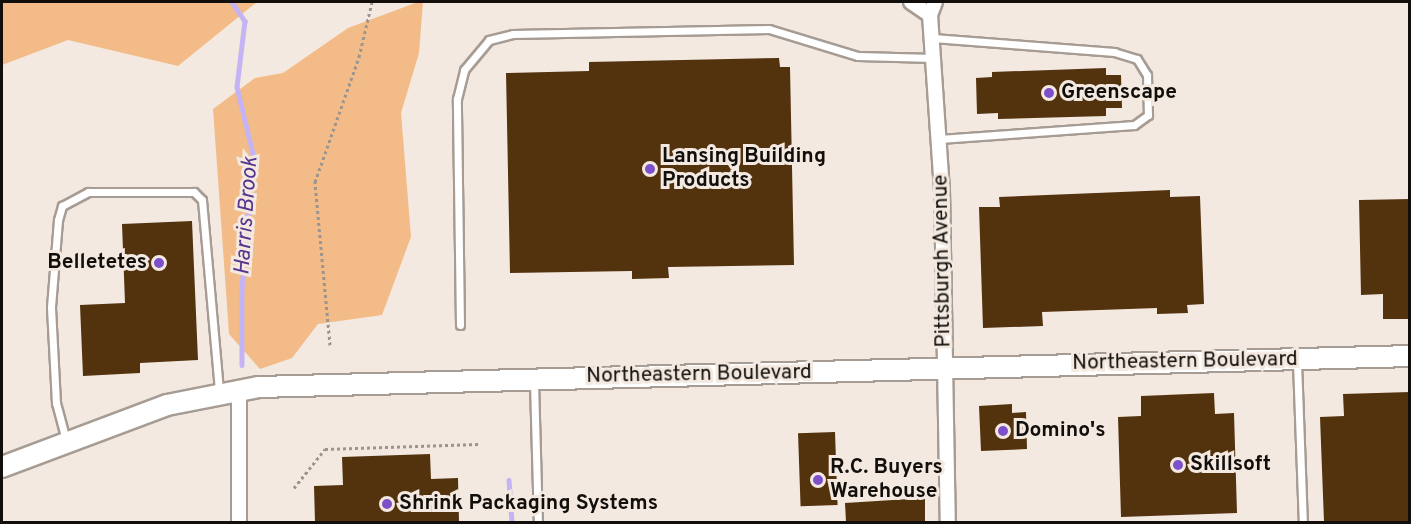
<!DOCTYPE html>
<style>
body{margin:0}
#map{position:relative;width:1411px;height:524px;overflow:hidden;background:#f3e9e0;font-family:Overpass,sans-serif}
div>[style]{position:absolute}
.green>*{inset:0;background:#f2bb87}
.stream>*{height:4.5px;margin:-2.25px;padding:0 2.25px;transform-origin:2.25px;border-radius:2.25px;background:#c5b4f4}
.building>*{inset:0;background:#53320e;transform-origin:0 0}
.path>*{height:3px;margin-top:-1.5px;transform-origin:0;background:repeating-linear-gradient(90deg,#9c958e 0 3px,transparent 0 6px)}
.roads{filter:drop-shadow(2px 0 #a69c94) drop-shadow(-2px 0 #a69c94) drop-shadow(0 2px #a69c94) drop-shadow(0 -2px #a69c94)}
.lane>*{height:7px;margin:-3.5px;padding:0 3.5px;transform-origin:3.5px;border-radius:3.5px;background:#fff}
.street>*{height:14px;margin:-7px;padding:0 7px;transform-origin:7px;border-radius:7px;background:#fff}
.secondary>*{height:20px;margin:-10px;padding:0 10px;transform-origin:10px;border-radius:10px;background:#fff}
.dots>*{width:16px;height:16px;translate:-50% -50%;box-sizing:border-box;border:3px solid #f3e9e0;border-radius:50%}
span{translate:-50% -50%;white-space:nowrap;text-align:center;line-height:1.15;-webkit-text-stroke:6px #f3e9e0;paint-order:stroke}
.poi-label{font-size:21px;color:#110e0b;font-weight:700}
.left{translate:0 -50%;text-align:left}
.right{translate:-100% -50%;text-align:right}
.street-label{font-size:21px;color:#110e0b}
.water-label{font-size:22px;color:#56348f;font-style:italic}
.frame{position:absolute;inset:0;border:3px solid #110e0b;pointer-events:none}
</style>
<div id="map">
<div class="green">
<i style="clip-path:polygon(2px 2px,257px 2px,178px 66px,68px 40px,2px 65px)"></i>
<i style="clip-path:polygon(418px 2px,423px 2px,419px 53px,401px 113px,411px 237px,382px 315px,318px 324px,292px 358px,260px 369px,229px 334px,213px 109px,255px 78px,283px 73px,348px 28px)"></i>
</div>
<div class="stream">
<i style="left:232px;top:2px;width:23px;rotate:56deg"></i>
<i style="left:245px;top:21px;width:66px;rotate:96.9deg"></i>
<i style="left:237px;top:87px;width:73px;rotate:76.5deg"></i>
<i style="left:254px;top:158px;width:130px;rotate:95.3deg"></i>
<i style="left:242px;top:287px;width:78px;rotate:90deg"></i>
<i style="left:509px;top:480px;width:42px;rotate:85.9deg"></i>
</div>
<div class="building">
<i style="clip-path:polygon(779px 58px,780px 67px,790px 67px,794px 265px,668px 267px,669px 278px,632px 279px,632px 271px,510px 273px,506px 73px,589px 71px,589px 62px)"></i>
<i style="clip-path:polygon(1106px 68px,1106px 75px,1121px 75px,1122px 108px,1106px 108px,1106px 116px,998px 119px,998px 113px,977px 114px,976px 78px,992px 77px,992px 72px)"></i>
<i style="clip-path:polygon(1170px 190px,1170px 197px,1200px 196px,1204px 304px,1187px 305px,1188px 313px,1157px 314px,1157px 308px,1042px 312px,1043px 326px,983px 328px,979px 207px,1000px 207px,999px 197px)"></i>
<i style="clip-path:polygon(1410px 199px,1410px 319px,1383px 319px,1383px 294px,1361px 295px,1359px 200px)"></i>
<i style="clip-path:polygon(192px 221px,198px 360px,140px 363px,140px 373px,83px 376px,80px 305px,125px 303px,122px 224px)"></i>
<i style="clip-path:polygon(1410px 392px,1410px 522px,1324px 522px,1320px 417px,1344px 416px,1343px 394px)"></i>
<i style="clip-path:polygon(1214px 393px,1215px 414px,1234px 413px,1237px 513px,1121px 517px,1118px 417px,1141px 416px,1141px 396px)"></i>
<i style="clip-path:polygon(1012px 404px,1012px 413px,1026px 412px,1027px 449px,981px 451px,979px 406px)"></i>
<i style="left:835px;top:432px;width:73px;height:37px;rotate:88deg"></i>
<i style="clip-path:polygon(430px 454px,431px 479px,458px 478px,459px 522px,315px 522px,314px 486px,343px 485px,342px 457px)"></i>
<i style="clip-path:polygon(925px 498px,925px 522px,846px 522px,845px 503px)"></i>
</div>
<div class="path">
<i style="left:330px;top:345px;width:164px;rotate:-95.3deg"></i>
<i style="left:315px;top:182px;width:133px;rotate:-70.6deg"></i>
<i style="left:359px;top:57px;width:57px;rotate:-76.7deg"></i>
<i style="left:294px;top:488px;width:50px;rotate:-51.5deg"></i>
<i style="left:325px;top:449px;width:154px;rotate:-1.9deg"></i>
</div>
<div class="roads">
<div class="lane">
<i style="left:933px;top:38px;width:182px;rotate:4.4deg"></i>
<i style="left:1114px;top:52px;width:24px;rotate:17deg"></i>
<i style="left:1137px;top:59px;width:19px;rotate:58deg"></i>
<i style="left:1147px;top:75px;width:40px;rotate:88.6deg"></i>
<i style="left:1148px;top:115px;width:17px;rotate:144deg"></i>
<i style="left:1134px;top:125px;width:195px;rotate:175.9deg"></i>
<i style="left:460px;top:325px;width:226px;rotate:-90.8deg"></i>
<i style="left:457px;top:99px;width:30px;rotate:-76deg"></i>
<i style="left:464px;top:70px;width:39px;rotate:-50deg"></i>
<i style="left:489px;top:40px;width:25px;rotate:-14deg"></i>
<i style="left:513px;top:34px;width:256px;rotate:-1.1deg"></i>
<i style="left:769px;top:29px;width:93px;rotate:16.9deg"></i>
<i style="left:858px;top:56px;width:76px;rotate:1.5deg"></i>
<i style="left:1297px;top:362px;width:160px;rotate:87.9deg"></i>
<i style="left:534px;top:382px;width:140px;rotate:88.4deg"></i>
<i style="left:66px;top:440px;width:38px;rotate:-105deg"></i>
<i style="left:56px;top:403px;width:96px;rotate:-93deg"></i>
<i style="left:51px;top:307px;width:87px;rotate:-85.4deg"></i>
<i style="left:58px;top:220px;width:15px;rotate:-74deg"></i>
<i style="left:62px;top:206px;width:30px;rotate:-28deg"></i>
<i style="left:88px;top:192px;width:106px"></i>
<i style="left:194px;top:192px;width:11px;rotate:45deg"></i>
<i style="left:202px;top:200px;width:193px;rotate:84.9deg"></i>
</div>
<div class="street">
<i style="left:911px;top:2px;width:23px;rotate:34deg"></i>
<i style="left:935px;top:2px;width:14px;rotate:111deg"></i>
<i style="left:930px;top:15px;width:176px;rotate:86.1deg"></i>
<i style="left:942px;top:191px;width:331px;rotate:89deg"></i>
<i style="left:239px;top:389px;width:133px;rotate:90deg"></i>
</div>
<div class="secondary">
<i style="left:2px;top:467px;width:176px;rotate:-20.6deg"></i>
<i style="left:167px;top:405px;width:94px;rotate:-11.1deg"></i>
<i style="left:259px;top:387px;width:1151px;rotate:-1.54deg"></i>
</div>
</div>
<div class="dots">
<i style="left:1049px;top:93px;background:#7d50c9"></i>
<i style="left:650px;top:169px;background:#7d50c9"></i>
<i style="left:159px;top:263px;background:#7d50c9"></i>
<i style="left:1003px;top:431px;background:#7d50c9"></i>
<i style="left:1178px;top:465px;background:#7d50c9"></i>
<i style="left:818px;top:480px;background:#7d50c9"></i>
<i style="left:387px;top:504px;background:#7d50c9"></i>
</div>
<div class="poi-label">
<span class="left" style="left:1061px;top:93px">Greenscape</span>
<span class="left" style="left:662px;top:169px">Lansing Building<br>Products</span>
<span class="right" style="left:147px;top:263px">Belletetes</span>
<span class="left" style="left:1015px;top:431px">Domino's</span>
<span class="left" style="left:1190px;top:465px">Skillsoft</span>
<span class="left" style="left:830px;top:480px">R.C. Buyers<br>Warehouse</span>
<span class="left" style="left:399px;top:504px">Shrink Packaging Systems</span>
</div>
<div class="street-label">
<span style="left:943px;top:261px;rotate:-91deg">Pittsburgh Avenue</span>
<span style="left:1185px;top:362px;rotate:-1deg">Northeastern Boulevard</span>
<span style="left:699px;top:375px;rotate:-1deg">Northeastern Boulevard</span>
</div>
<div class="water-label">
<span style="left:247px;top:216px;rotate:-86deg">Harris Brook</span>
</div>
<div class="frame"></div>
</div>
